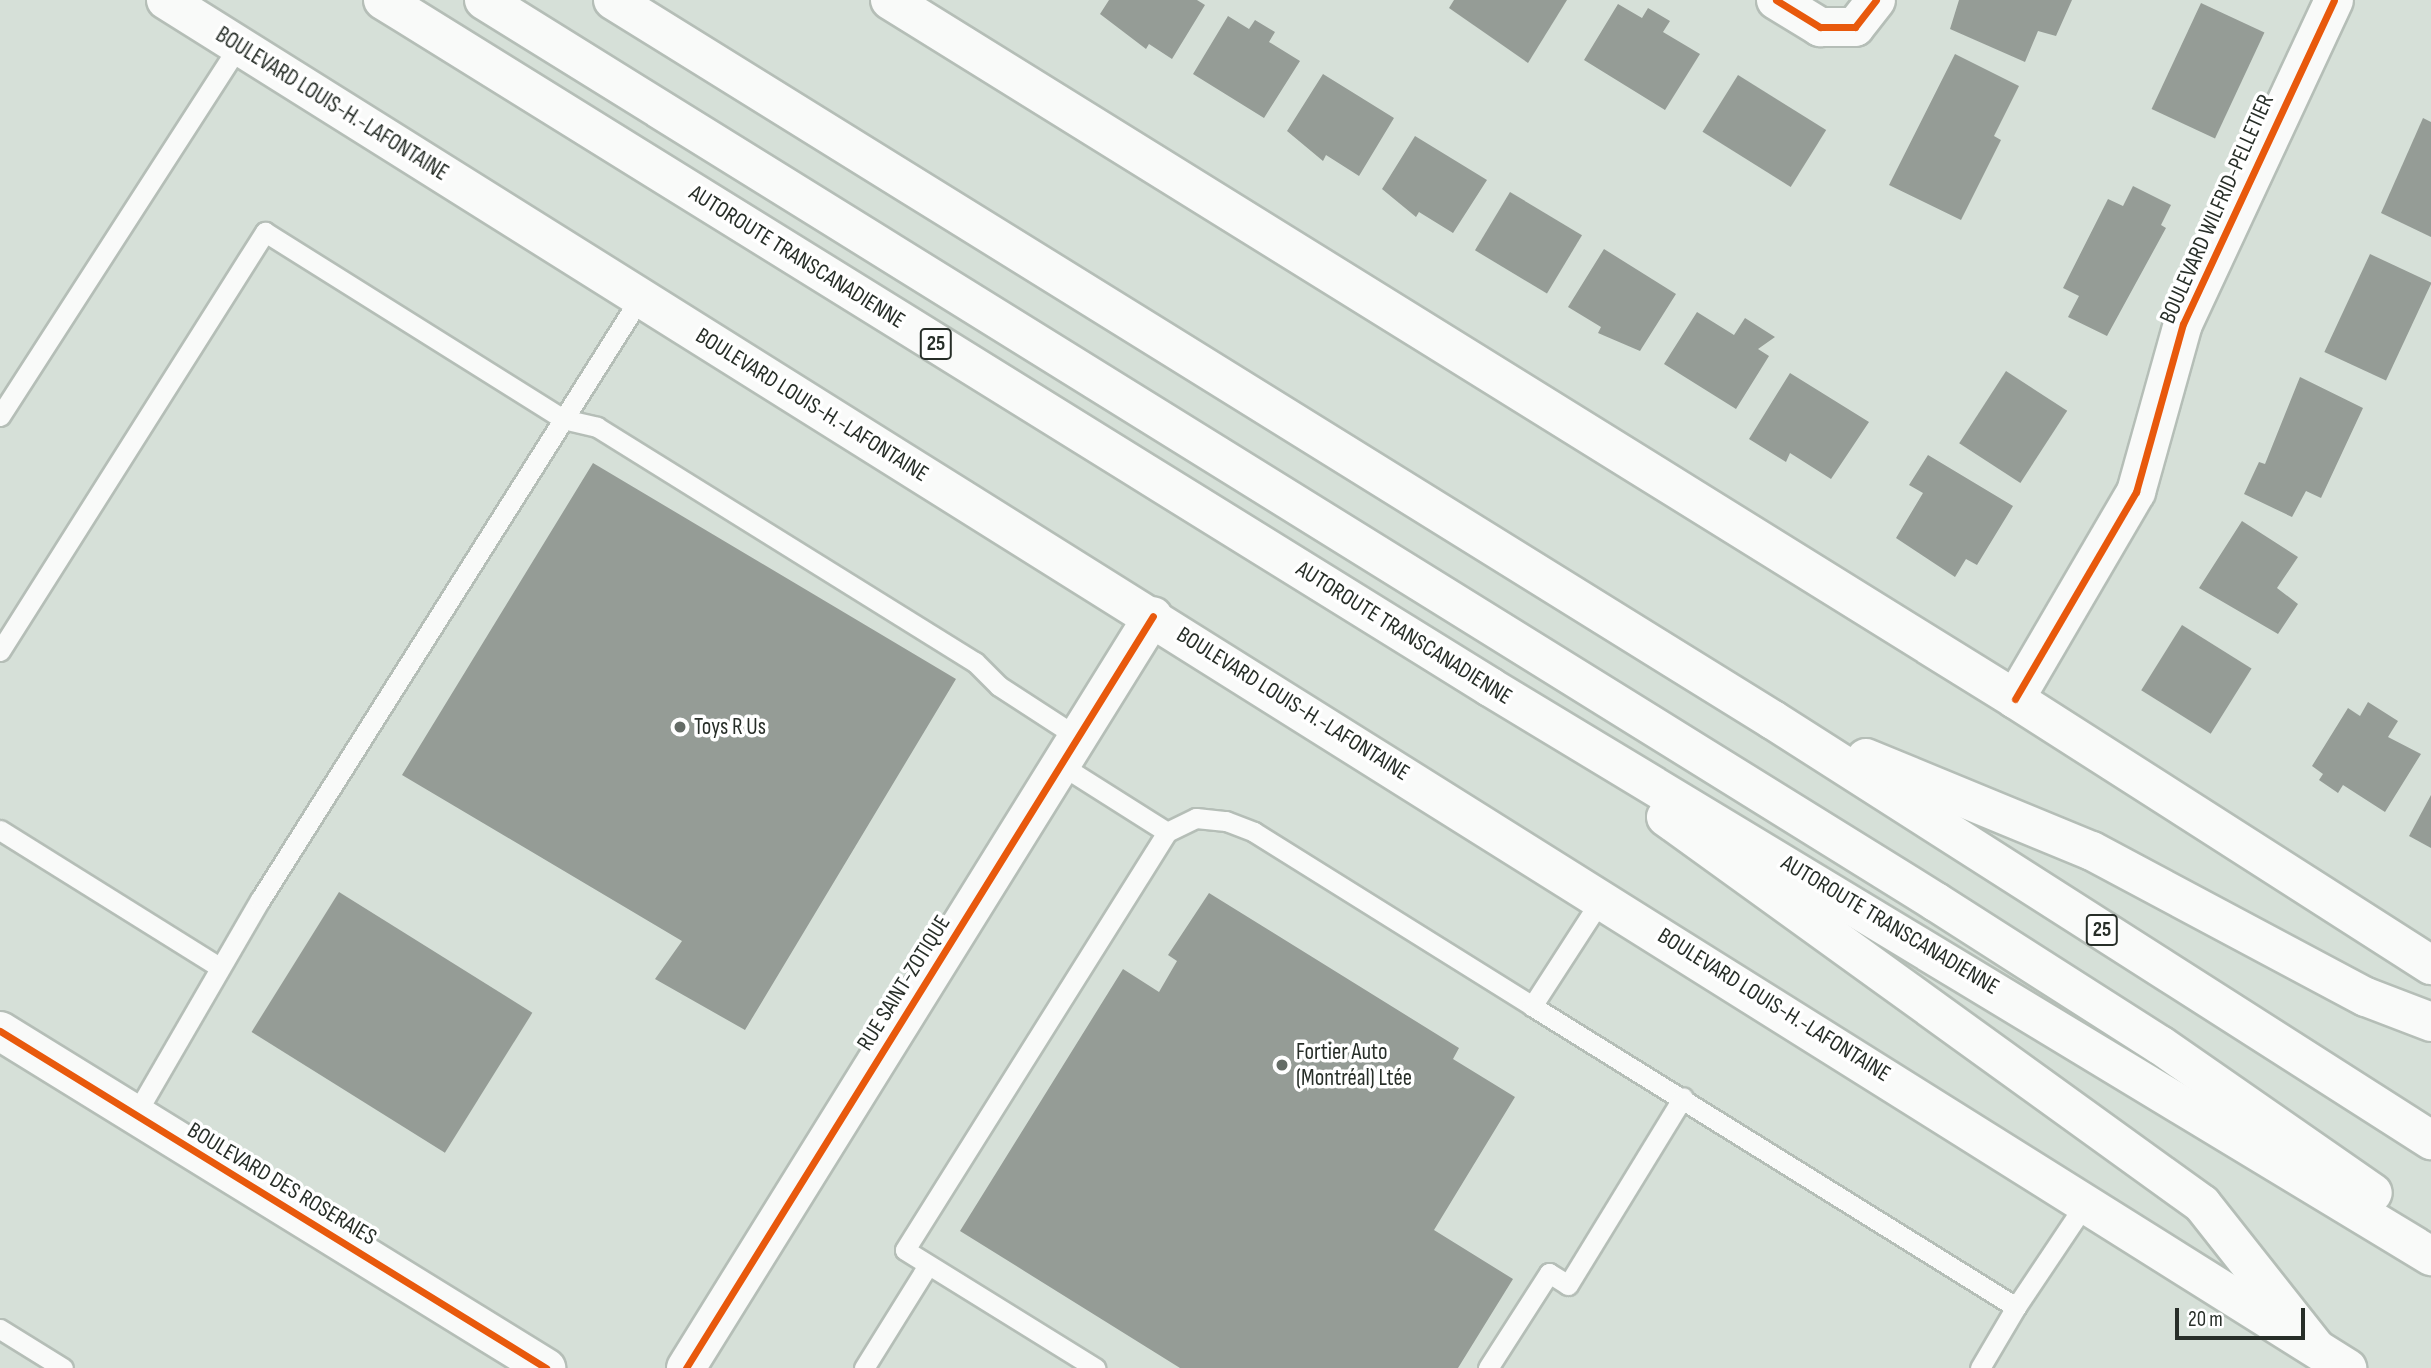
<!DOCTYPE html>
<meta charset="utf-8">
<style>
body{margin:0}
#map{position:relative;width:2431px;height:1368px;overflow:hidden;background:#d6e0d8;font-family:"Sofia Sans Condensed",sans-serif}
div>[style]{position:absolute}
.building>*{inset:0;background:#959c96;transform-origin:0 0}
.roads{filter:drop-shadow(2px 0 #b5beb7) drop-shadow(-2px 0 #b5beb7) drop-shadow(0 2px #b5beb7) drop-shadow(0 -2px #b5beb7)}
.lane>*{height:19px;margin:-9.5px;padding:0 9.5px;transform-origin:9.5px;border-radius:9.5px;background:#f9faf9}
.street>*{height:38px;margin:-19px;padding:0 19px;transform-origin:19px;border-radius:19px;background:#f9faf9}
.secondary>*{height:38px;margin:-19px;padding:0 19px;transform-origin:19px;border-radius:19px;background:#f9faf9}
.highway>*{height:38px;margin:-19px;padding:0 19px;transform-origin:19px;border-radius:19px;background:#f9faf9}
.cycleway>*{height:7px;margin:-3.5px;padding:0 3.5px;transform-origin:3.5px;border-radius:3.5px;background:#e8590c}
.dots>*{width:19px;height:19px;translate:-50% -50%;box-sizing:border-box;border:4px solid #fff;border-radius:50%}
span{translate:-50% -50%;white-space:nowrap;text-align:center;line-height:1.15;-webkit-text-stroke:7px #fff;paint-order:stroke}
.shield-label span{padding:2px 5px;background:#fff;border:2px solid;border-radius:5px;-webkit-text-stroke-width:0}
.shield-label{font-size:21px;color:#272e28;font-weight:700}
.street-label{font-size:23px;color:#272e28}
.poi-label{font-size:23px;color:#272e28}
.left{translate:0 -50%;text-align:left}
.scale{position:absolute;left:2175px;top:1308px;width:130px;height:32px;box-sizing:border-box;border:4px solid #272e28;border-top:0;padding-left:9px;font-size:21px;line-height:24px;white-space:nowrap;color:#272e28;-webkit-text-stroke:5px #fff;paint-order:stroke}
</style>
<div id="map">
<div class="building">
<i style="clip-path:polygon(1109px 0,1197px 0,1205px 5px,1172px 59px,1149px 44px,1146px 49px,1100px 14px)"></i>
<i style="clip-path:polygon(1454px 0,1567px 0,1528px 63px,1449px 8px)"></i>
<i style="clip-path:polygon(1959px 0,2072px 0,2056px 36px,2038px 31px,2025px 62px,1950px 29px)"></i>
<i style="left:2201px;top:3px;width:70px;height:117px;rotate:25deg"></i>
<i style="clip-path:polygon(1618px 4px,1642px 18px,1648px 8px,1670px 21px,1663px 32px,1700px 54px,1665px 110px,1584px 60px)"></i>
<i style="clip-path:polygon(1228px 16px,1249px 29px,1255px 20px,1275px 32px,1269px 42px,1300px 61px,1264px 118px,1193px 74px)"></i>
<i style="clip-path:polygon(1955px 54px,2019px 86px,1994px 136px,2001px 140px,1961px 220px,1889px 185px)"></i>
<i style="clip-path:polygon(1323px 74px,1394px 118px,1359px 176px,1326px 155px,1323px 161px,1287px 131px)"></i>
<i style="left:1738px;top:75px;width:104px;height:67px;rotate:32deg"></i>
<i style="clip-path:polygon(2423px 118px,2431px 122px,2431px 237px,2381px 213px)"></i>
<i style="clip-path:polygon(1415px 136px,1487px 180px,1453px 233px,1419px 212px,1416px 217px,1382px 189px)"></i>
<i style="clip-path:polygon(2133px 186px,2171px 205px,2161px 225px,2166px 228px,2107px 336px,2068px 317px,2079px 296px,2063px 288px,2108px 199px,2123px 206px)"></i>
<i style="left:1510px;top:192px;width:84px;height:68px;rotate:31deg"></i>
<i style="clip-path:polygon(1604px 249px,1676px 294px,1640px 351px,1598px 333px,1601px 327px,1568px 307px)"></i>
<i style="left:2370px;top:254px;width:68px;height:108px;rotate:25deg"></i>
<i style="clip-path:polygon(1697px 312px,1734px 335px,1745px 318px,1775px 337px,1758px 349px,1769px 356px,1736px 409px,1664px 364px)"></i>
<i style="left:2006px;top:371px;width:73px;height:86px;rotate:33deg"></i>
<i style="clip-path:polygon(1790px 373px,1869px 422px,1831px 479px,1790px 453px,1786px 462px,1749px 439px)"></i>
<i style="clip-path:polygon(2300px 377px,2363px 408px,2321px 498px,2306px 491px,2292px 517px,2244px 494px,2259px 462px,2265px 464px)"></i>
<i style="clip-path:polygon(1928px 455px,2013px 506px,1977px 565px,1966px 559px,1955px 577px,1896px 538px,1923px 493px,1909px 485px)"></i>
<i style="clip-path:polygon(593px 463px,956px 679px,745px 1030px,655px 979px,682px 941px,402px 775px)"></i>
<i style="clip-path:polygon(2242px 521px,2298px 557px,2277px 588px,2298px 604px,2278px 634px,2199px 588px)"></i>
<i style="left:2182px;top:625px;width:82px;height:77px;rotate:32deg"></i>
<i style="clip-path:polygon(2368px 702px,2398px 721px,2388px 737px,2421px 754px,2385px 812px,2343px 785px,2338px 793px,2319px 780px,2323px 774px,2312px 766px,2348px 708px,2360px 716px)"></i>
<i style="clip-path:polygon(2431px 795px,2431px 848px,2409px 836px)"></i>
<i style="left:339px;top:892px;width:228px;height:165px;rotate:32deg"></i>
<i style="clip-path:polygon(1209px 893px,1459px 1048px,1453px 1059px,1515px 1097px,1434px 1230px,1513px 1279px,1458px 1368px,1180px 1368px,960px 1231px,1123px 969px,1159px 992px,1177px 961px,1168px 955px)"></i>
</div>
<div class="roads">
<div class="lane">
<i style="left:0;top:416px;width:441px;rotate:-57.2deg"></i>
<i style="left:0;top:651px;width:496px;rotate:-57.7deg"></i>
<i style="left:265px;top:232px;width:352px;rotate:32.1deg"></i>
<i style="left:563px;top:419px;width:35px;rotate:13deg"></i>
<i style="left:597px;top:427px;width:445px;rotate:31.9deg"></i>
<i style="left:975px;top:662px;width:34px;rotate:45deg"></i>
<i style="left:999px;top:686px;width:95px;rotate:33deg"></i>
<i style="left:1061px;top:765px;width:125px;rotate:32.3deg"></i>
<i style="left:1167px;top:832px;width:493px;rotate:122.1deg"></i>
<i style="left:905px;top:1250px;width:224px;rotate:31.8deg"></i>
<i style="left:0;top:830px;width:258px;rotate:32deg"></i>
<i style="left:1167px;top:832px;width:32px;rotate:-26deg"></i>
<i style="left:1196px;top:818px;width:30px;rotate:6deg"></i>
<i style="left:1226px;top:821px;width:30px;rotate:21deg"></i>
<i style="left:1254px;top:832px;width:328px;rotate:32deg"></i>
<i style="left:1602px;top:898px;width:129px;rotate:122.9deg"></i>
<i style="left:1532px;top:1006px;width:570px;rotate:31.88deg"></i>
<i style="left:2016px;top:1307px;width:128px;rotate:-56.2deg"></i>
<i style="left:134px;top:1117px;width:251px;rotate:-59.9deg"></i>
<i style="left:260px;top:900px;width:712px;rotate:-57.74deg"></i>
<i style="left:0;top:1329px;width:74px;rotate:31.8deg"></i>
<i style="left:864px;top:1368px;width:121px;rotate:-58.1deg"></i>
<i style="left:1488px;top:1368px;width:113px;rotate:-57.3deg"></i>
<i style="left:1549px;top:1273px;width:22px;rotate:32deg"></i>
<i style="left:1568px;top:1285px;width:220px;rotate:-58.5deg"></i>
<i style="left:1980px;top:1368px;width:71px;rotate:-59.5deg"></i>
</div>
<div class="street">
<i style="left:1776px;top:0;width:52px;rotate:31.5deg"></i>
<i style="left:1820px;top:27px;width:35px"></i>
<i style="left:1855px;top:27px;width:34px;rotate:-52deg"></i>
<i style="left:2015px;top:699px;width:240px;rotate:-59.7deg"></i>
<i style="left:2136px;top:492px;width:174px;rotate:-74.4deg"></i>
<i style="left:2183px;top:324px;width:357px;rotate:-65deg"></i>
<i style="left:0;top:1031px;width:642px;rotate:31.68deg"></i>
<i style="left:686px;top:1368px;width:885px;rotate:-58.16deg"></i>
</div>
<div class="secondary">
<i style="left:166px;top:0;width:2575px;rotate:32.1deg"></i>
<i style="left:890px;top:0;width:1324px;rotate:31.85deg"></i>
<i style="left:2015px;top:699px;width:494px;rotate:32.6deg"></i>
</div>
<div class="highway">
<i style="left:383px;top:0;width:1303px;rotate:31.82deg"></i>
<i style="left:1490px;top:687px;width:1100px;rotate:31.16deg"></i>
<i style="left:484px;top:0;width:1709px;rotate:31.85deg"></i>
<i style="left:1936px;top:902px;width:266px;rotate:32.6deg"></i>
<i style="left:2160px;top:1045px;width:259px;rotate:34.8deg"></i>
<i style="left:613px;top:0;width:1365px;rotate:31.83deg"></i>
<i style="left:1773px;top:720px;width:781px;rotate:32.55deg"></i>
<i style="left:1866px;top:758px;width:244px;rotate:22.4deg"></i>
<i style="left:2092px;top:851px;width:310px;rotate:28.1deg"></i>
<i style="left:2366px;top:997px;width:70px;rotate:21deg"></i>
<i style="left:1666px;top:817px;width:661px;rotate:35.83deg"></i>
<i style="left:2202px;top:1204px;width:182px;rotate:51.7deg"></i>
</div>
</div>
<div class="cycleway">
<i style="left:1776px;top:0;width:52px;rotate:31.5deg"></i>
<i style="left:1820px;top:27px;width:35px"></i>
<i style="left:1855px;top:27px;width:34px;rotate:-52deg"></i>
<i style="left:2015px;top:699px;width:240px;rotate:-59.7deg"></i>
<i style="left:2136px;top:492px;width:174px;rotate:-74.4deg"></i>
<i style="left:2183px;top:324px;width:357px;rotate:-65deg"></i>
<i style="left:0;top:1031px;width:642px;rotate:31.68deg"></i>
<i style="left:686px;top:1368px;width:885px;rotate:-58.16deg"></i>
</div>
<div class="dots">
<i style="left:680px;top:727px;background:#646c66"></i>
<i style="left:1282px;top:1065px;background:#646c66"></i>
</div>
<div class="shield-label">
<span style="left:936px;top:344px">25</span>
<span style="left:2102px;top:930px">25</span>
</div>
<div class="street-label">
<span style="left:332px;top:104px;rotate:32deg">BOULEVARD LOUIS-H.-LAFONTAINE</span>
<span style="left:2217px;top:209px;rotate:-66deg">BOULEVARD WILFRID-PELLETIER</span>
<span style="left:797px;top:257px;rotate:32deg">AUTOROUTE TRANSCANADIENNE</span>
<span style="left:812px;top:405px;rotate:32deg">BOULEVARD LOUIS-H.-LAFONTAINE</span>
<span style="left:1404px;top:633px;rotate:32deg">AUTOROUTE TRANSCANADIENNE</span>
<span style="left:1293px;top:704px;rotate:32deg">BOULEVARD LOUIS-H.-LAFONTAINE</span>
<span style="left:1890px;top:925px;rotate:31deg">AUTOROUTE TRANSCANADIENNE</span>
<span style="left:904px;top:983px;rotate:-58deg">RUE SAINT-ZOTIQUE</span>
<span style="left:1774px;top:1005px;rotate:32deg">BOULEVARD LOUIS-H.-LAFONTAINE</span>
<span style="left:282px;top:1184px;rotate:31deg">BOULEVARD DES ROSERAIES</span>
</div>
<div class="poi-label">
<span class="left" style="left:694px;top:727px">Toys R Us</span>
<span class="left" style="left:1296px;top:1065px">Fortier Auto<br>(Montréal) Ltée</span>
</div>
<div class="scale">20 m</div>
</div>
